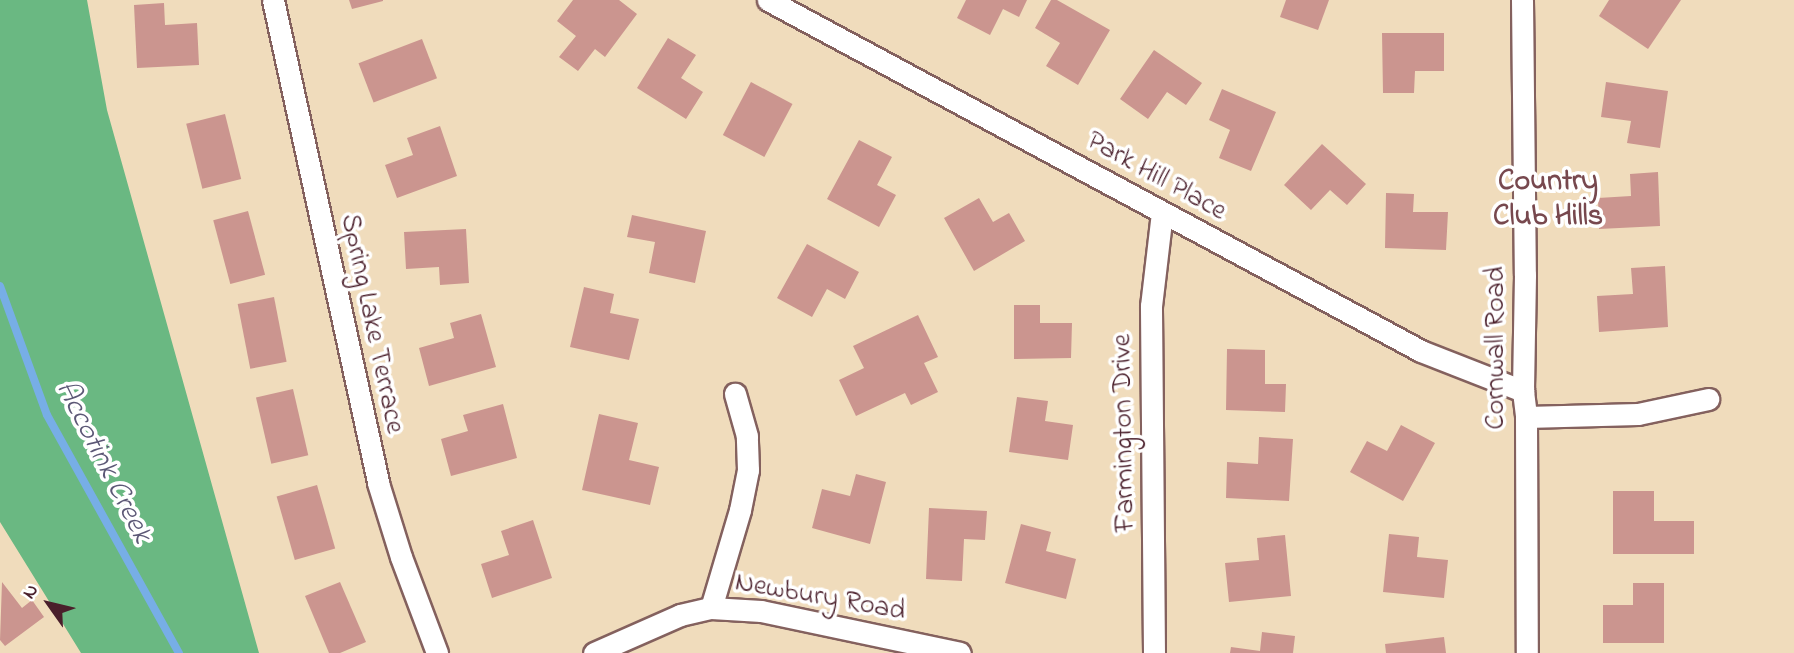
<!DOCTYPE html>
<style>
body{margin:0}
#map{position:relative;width:1794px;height:653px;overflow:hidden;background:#f0dcbc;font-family:"Indie Flower",sans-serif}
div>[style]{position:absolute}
.forest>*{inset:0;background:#6ab882}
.stream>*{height:8px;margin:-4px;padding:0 4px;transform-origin:4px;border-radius:4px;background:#77aee6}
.building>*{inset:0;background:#cb958f;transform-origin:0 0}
.roads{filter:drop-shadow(2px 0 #84615e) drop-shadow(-2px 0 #84615e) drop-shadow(0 2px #84615e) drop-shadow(0 -2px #84615e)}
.minor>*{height:21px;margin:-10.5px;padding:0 10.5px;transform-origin:10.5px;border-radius:10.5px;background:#fff}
span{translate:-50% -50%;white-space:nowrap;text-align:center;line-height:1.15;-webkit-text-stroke:7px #fff;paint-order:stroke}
.street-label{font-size:28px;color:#4a1f2b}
.neighbourhood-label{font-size:30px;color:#77484e;font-weight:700}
.water-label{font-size:30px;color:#5c5876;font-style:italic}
.north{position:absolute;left:14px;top:569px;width:70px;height:70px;-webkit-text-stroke:5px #fff;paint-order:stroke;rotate:304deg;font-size:19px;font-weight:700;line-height:28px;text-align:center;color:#4a1f2b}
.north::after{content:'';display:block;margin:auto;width:24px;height:32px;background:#4a1f2b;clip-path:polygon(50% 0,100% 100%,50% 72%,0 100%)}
</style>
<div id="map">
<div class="forest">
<i style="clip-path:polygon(0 0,87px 0,107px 110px,259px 653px,81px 653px,0 522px)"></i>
</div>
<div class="stream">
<i style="left:0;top:286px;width:137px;rotate:70deg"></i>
<i style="left:47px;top:415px;width:272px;rotate:61deg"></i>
</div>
<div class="building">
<i style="clip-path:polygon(349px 0,383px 0,383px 1px,352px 9px)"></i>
<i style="clip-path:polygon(573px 0,619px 0,637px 14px,605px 57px,595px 49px,578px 71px,559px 57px,576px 36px,557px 21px)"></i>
<i style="clip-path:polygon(966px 0,1027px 0,1019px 17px,1003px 9px,990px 35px,957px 18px)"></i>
<i style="clip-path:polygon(1051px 0,1057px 0,1110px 30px,1078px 85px,1046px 66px,1060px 43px,1035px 28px)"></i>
<i style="clip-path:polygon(1286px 0,1329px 0,1318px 30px,1280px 17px)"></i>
<i style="clip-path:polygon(1609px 0,1681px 0,1648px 49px,1599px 16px)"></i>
<i style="clip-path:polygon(164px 3px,165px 25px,197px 23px,199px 65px,137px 68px,134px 5px)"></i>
<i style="clip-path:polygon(1382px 33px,1444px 33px,1444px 71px,1415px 71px,1414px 93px,1383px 93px)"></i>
<i style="clip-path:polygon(668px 38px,696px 55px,681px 78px,703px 92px,686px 119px,637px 88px)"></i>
<i style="left:422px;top:39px;width:42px;height:68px;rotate:69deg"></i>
<i style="clip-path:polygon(1154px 50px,1202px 83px,1186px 105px,1167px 92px,1148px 119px,1120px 99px)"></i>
<i style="left:751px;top:82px;width:47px;height:60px;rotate:28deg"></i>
<i style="clip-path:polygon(1606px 82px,1668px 91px,1660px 148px,1627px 143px,1631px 121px,1601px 117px)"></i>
<i style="clip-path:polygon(1222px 89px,1276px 112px,1251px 171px,1219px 158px,1230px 130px,1209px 120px)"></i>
<i style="left:225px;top:114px;width:67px;height:40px;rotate:76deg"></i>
<i style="clip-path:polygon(440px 126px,457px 176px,397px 198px,385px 165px,413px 155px,407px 138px)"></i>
<i style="clip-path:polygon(859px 140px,892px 157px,877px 185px,896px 195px,879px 227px,827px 199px)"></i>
<i style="clip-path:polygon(1322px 144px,1366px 184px,1347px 205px,1330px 190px,1311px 210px,1284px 185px)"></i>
<i style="clip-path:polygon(1658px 172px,1660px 226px,1599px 229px,1598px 198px,1631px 196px,1630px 174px)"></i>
<i style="clip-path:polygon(1386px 193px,1414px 194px,1413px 212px,1448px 212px,1446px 250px,1385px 248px)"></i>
<i style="clip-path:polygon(979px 198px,993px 222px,1009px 213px,1025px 241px,974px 271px,944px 218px)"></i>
<i style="left:248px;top:211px;width:66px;height:36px;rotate:75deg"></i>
<i style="clip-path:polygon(632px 215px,706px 231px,695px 283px,649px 273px,655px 242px,627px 237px)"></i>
<i style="clip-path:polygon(466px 229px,469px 283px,440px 285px,439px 267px,406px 269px,404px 232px)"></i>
<i style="clip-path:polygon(807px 244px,859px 272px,845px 299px,827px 289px,812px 317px,777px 298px)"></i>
<i style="clip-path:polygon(1665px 266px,1668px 327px,1599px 332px,1597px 296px,1633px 294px,1631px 268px)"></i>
<i style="clip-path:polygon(584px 287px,614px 294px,610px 313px,639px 319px,629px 360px,570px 347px)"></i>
<i style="left:274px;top:297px;width:66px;height:37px;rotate:79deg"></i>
<i style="clip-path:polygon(1014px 305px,1040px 305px,1040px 323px,1072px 323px,1071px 358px,1014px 359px)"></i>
<i style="clip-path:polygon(481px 314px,496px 367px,429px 386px,419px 348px,454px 338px,450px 323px)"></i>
<i style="clip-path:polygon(918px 315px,938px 357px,924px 363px,938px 392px,911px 405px,905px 393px,856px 416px,839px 380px,864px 368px,853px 346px)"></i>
<i style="clip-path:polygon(1227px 349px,1265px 350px,1265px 384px,1286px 384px,1285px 412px,1226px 410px)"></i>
<i style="left:293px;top:389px;width:68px;height:38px;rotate:77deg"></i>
<i style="clip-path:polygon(1017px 397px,1048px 401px,1045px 421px,1073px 425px,1068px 460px,1009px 452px)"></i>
<i style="clip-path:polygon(503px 404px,517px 458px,451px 476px,441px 439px,468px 431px,463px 415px)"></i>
<i style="clip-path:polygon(599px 414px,638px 423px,629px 460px,659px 467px,650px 505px,582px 490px)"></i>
<i style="clip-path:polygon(1401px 425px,1435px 443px,1403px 501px,1350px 472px,1367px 441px,1387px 451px)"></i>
<i style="clip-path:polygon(1259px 437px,1293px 439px,1289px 501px,1226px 498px,1227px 462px,1258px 464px)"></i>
<i style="clip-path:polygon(856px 474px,886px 482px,870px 544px,812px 528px,822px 489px,850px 496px)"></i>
<i style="left:317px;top:485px;width:66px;height:42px;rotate:74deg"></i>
<i style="clip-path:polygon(1613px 491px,1654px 491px,1654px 521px,1694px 521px,1694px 554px,1613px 554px)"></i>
<i style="clip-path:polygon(929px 508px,987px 511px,985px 540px,964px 539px,962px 581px,926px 579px)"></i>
<i style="clip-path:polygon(533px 520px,552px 578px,492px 598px,481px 564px,509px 555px,501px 531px)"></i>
<i style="clip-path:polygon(1021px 524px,1051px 532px,1046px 551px,1076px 559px,1066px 599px,1005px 583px)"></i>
<i style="clip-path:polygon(1389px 534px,1419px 537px,1417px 557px,1448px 560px,1444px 598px,1383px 592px)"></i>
<i style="clip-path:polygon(1285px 535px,1291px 596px,1229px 602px,1225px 563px,1259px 560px,1257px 538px)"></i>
<i style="clip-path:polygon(2px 582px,22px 608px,32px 600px,44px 617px,5px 646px,0 640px)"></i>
<i style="clip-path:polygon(340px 582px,366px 642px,340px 653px,329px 653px,305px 596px)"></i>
<i style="clip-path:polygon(1633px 583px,1664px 583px,1664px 643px,1603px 643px,1603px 605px,1633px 605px)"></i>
<i style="clip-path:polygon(1262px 632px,1295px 636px,1293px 653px,1230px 653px,1231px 647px,1260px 651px)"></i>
<i style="clip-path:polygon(1444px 637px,1446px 653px,1386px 653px,1385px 644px)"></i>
</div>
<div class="roads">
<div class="minor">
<i style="left:273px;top:0;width:494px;rotate:77.7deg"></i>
<i style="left:378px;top:483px;width:77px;rotate:72.7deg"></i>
<i style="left:401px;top:557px;width:103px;rotate:69.4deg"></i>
<i style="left:768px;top:0;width:741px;rotate:28.26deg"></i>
<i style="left:1421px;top:351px;width:110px;rotate:21.4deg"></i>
<i style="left:1522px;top:0;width:275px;rotate:89.4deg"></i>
<i style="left:1525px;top:275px;width:116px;rotate:91deg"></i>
<i style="left:1523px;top:391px;width:26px;rotate:83deg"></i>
<i style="left:1526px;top:417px;width:236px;rotate:89.8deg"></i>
<i style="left:1526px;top:417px;width:112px;rotate:-1.5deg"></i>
<i style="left:1638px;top:414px;width:72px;rotate:-12.1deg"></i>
<i style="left:711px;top:608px;width:102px;rotate:-73.5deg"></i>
<i style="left:740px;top:510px;width:41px;rotate:-78.7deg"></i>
<i style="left:748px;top:470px;width:34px;rotate:-92deg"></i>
<i style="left:747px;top:436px;width:44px;rotate:-105.9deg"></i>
<i style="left:594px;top:653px;width:94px;rotate:-23.8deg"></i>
<i style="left:680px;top:615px;width:32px;rotate:-13deg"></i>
<i style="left:711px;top:608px;width:50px;rotate:3.4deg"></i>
<i style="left:761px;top:611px;width:203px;rotate:11.9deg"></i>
<i style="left:1154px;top:653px;width:347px;rotate:-90.5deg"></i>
<i style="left:1151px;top:306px;width:94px;rotate:-83.3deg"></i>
</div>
</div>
<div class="street-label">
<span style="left:1156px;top:177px;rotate:29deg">Park Hill Place</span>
<span style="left:371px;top:324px;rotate:78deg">Spring Lake Terrace</span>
<span style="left:1497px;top:348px;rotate:-90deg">Cornwall Road</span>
<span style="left:1125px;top:433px;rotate:-91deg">Farmington Drive</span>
<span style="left:820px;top:598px;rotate:10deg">Newbury Road</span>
</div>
<div class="neighbourhood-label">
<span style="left:1548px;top:199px">Country<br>Club Hills</span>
</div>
<div class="water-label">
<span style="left:103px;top:462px;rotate:63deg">Accotink Creek</span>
</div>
<div class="north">N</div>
</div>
